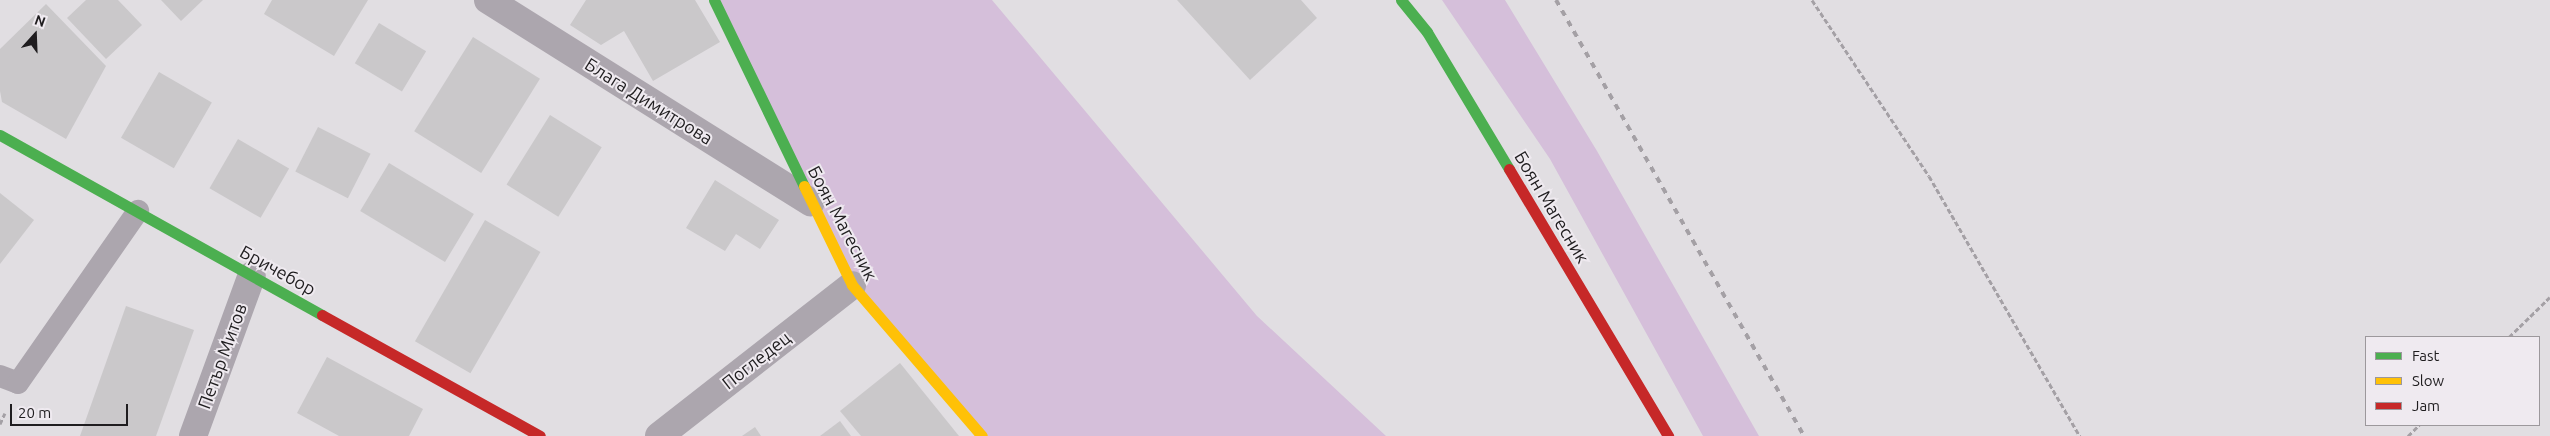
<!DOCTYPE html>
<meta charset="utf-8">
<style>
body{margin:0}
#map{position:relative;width:2550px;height:436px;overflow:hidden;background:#e1dee2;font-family:Ubuntu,sans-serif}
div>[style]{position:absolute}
.green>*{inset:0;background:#d5bfda}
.building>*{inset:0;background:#cac8ca;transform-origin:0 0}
.path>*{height:3px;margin-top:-1.5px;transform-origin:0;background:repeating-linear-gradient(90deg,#a4a0a5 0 5px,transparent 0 7.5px)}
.lane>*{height:22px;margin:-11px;padding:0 11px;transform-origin:11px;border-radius:11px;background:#aca6ae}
.street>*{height:28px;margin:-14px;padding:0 14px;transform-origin:14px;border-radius:14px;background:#aca6ae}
.fast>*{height:11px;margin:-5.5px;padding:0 5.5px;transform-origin:5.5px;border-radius:5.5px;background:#4caf50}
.slow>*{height:11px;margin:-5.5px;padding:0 5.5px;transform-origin:5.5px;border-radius:5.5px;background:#ffc107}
.jam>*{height:11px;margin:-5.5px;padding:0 5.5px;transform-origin:5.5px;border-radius:5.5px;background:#c62828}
.rail>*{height:4px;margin-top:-2px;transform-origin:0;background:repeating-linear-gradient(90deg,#a4a0a5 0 6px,transparent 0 12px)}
span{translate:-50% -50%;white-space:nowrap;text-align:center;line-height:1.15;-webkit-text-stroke:4px #efeaf0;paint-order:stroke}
.street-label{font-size:18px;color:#1f1d1f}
.legend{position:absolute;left:2365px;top:336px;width:175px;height:90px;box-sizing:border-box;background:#efeaf0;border:1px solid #9c989c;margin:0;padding:6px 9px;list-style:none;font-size:15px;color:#1f1d1f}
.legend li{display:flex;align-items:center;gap:10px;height:25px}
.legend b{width:25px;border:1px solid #9c989c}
.north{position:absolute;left:10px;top:10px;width:50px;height:50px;-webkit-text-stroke:4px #efeaf0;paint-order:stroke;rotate:20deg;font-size:14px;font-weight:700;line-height:20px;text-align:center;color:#1f1d1f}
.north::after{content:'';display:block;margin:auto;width:18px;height:22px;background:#1f1d1f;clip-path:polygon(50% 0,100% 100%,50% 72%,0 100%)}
.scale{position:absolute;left:10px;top:404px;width:118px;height:22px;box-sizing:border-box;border:2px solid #1f1d1f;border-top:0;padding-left:6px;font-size:15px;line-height:18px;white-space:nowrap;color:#1f1d1f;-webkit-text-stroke:4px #efeaf0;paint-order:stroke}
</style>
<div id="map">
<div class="green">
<i style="clip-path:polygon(714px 0,992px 0,1257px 316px,1386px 436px,982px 436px,852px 285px)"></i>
<i style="clip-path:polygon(1442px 0,1505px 0,1597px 151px,1759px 436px,1703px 436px,1550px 159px)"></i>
</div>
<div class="building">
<i style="clip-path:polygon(86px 0,118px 0,142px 25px,106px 59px,67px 18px)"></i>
<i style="clip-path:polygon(161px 0,203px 0,181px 21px)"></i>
<i style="clip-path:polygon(272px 0,368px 0,334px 56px,264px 14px)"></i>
<i style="clip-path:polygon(586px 0,695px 0,720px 42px,653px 81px,624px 31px,601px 45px,570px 25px)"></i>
<i style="clip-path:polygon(1177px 0,1301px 0,1317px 18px,1250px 80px)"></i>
<i style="clip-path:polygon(46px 4px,106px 66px,66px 139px,2px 102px,0 91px,0 49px)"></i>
<i style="left:379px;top:23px;width:55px;height:47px;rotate:31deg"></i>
<i style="left:473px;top:37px;width:79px;height:111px;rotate:32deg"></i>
<i style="left:159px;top:72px;width:61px;height:76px;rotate:30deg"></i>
<i style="left:550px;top:115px;width:61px;height:82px;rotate:32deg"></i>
<i style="left:318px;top:127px;width:59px;height:50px;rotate:27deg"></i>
<i style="left:238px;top:139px;width:59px;height:57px;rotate:30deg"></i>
<i style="left:389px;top:163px;width:99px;height:56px;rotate:31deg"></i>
<i style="clip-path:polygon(715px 180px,779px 220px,760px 249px,736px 234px,725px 251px,686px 228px)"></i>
<i style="clip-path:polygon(0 193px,34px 220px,0 264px)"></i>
<i style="left:485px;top:220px;width:64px;height:140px;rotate:30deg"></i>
<i style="clip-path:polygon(126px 306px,194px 330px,156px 436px,80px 436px)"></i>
<i style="clip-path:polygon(327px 357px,423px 409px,409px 436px,339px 436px,297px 413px)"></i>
<i style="clip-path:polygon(900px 363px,959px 436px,861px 436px,840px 411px)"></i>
<i style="clip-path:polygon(840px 421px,851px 436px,820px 436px)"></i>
<i style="clip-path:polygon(755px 427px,761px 436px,742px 436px)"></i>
</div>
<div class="path">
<i style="left:1812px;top:0;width:211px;rotate:56.4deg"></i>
<i style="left:1929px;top:176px;width:301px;rotate:59.9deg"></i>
<i style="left:2509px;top:337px;width:57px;rotate:-44.3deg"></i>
<i style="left:0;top:424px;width:12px;rotate:-66deg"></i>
<i style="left:2408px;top:436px;width:16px;rotate:-45deg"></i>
</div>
<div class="lane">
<i style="left:0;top:376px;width:19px;rotate:21deg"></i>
<i style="left:18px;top:383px;width:210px;rotate:-55.1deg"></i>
</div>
<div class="street">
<i style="left:488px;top:0;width:381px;rotate:32.1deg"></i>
<i style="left:193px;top:436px;width:171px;rotate:-69.9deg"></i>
<i style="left:659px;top:436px;width:245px;rotate:-38deg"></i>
</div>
<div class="fast">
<i style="left:714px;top:0;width:207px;rotate:64.2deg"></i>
<i style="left:1401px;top:0;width:41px;rotate:50.9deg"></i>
<i style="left:1427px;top:32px;width:160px;rotate:59.1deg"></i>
<i style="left:0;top:135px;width:369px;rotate:29.2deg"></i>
</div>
<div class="slow">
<i style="left:804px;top:186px;width:110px;rotate:64.1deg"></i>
<i style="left:852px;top:285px;width:199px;rotate:49.3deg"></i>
</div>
<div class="jam">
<i style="left:1509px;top:169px;width:311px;rotate:59.2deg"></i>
<i style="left:322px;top:315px;width:249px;rotate:29deg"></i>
</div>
<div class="rail">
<i style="left:1556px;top:0;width:502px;rotate:60.37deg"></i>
</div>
<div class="street-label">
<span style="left:649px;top:101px;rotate:32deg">Блага Димитрова</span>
<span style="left:1552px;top:207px;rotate:59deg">Боян Магесник</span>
<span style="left:843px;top:223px;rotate:62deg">Боян Магесник</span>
<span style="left:278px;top:270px;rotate:29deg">Бричебор</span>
<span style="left:222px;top:356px;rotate:-70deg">Петър Митов</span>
<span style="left:756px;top:360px;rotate:-38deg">Погледец</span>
</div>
<ul class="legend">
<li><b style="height:6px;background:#4caf50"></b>Fast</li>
<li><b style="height:6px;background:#ffc107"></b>Slow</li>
<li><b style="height:6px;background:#c62828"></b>Jam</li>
</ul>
<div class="north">N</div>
<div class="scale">20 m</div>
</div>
